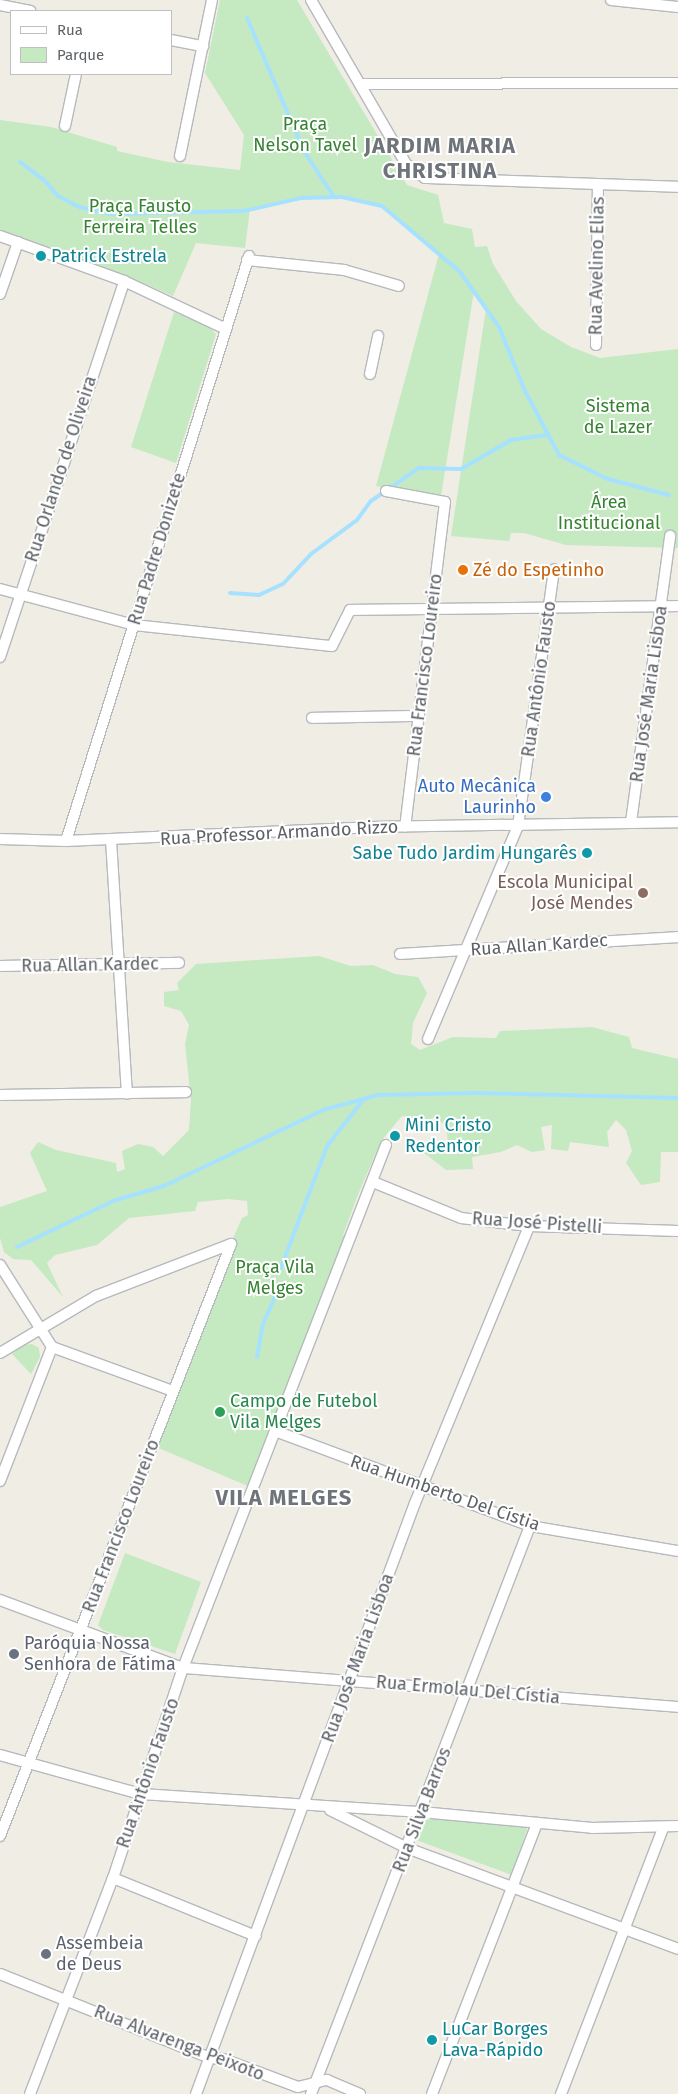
<!DOCTYPE html>
<meta charset="utf-8">
<style>
body{margin:0}
#map{position:relative;width:678px;height:2094px;overflow:hidden;background:#f0ede5;font-family:"Fira Sans",sans-serif}
div>[style]{position:absolute}
.green>*{inset:0;background:#c5e9c1}
.stream>*{height:4px;margin:-2px;padding:0 2px;transform-origin:2px;border-radius:2px;background:#a6e2ff}
.roads{filter:drop-shadow(1px 0 #b6b9bd) drop-shadow(-1px 0 #b6b9bd) drop-shadow(0 1px #b6b9bd) drop-shadow(0 -1px #b6b9bd)}
.street>*{height:10px;margin:-5px;padding:0 5px;transform-origin:5px;border-radius:5px;background:#fff}
.dots>*{width:14px;height:14px;translate:-50% -50%;box-sizing:border-box;border:2px solid #fff;border-radius:50%}
span{translate:-50% -50%;white-space:nowrap;text-align:center;line-height:1.15;-webkit-text-stroke:4px #fff;paint-order:stroke}
.park-label{font-size:18px;color:#358330}
.culture-label{font-size:18px;color:#0d838f}
.left{translate:0 -50%;text-align:left}
.right{translate:-100% -50%;text-align:right}
.street-label{font-size:18px;color:#5d6267}
.food-label{font-size:18px;color:#c56008}
.shop-label{font-size:18px;color:#366cbe}
.education-label{font-size:18px;color:#785e54}
.leisure-label{font-size:18px;color:#27864d}
.worship-label{font-size:18px;color:#5b616d}
.district-label{font-size:22px;color:#6e7479;font-weight:700;letter-spacing:1px}
.legend{position:absolute;left:10px;top:10px;width:162px;height:65px;box-sizing:border-box;background:#fff;border:1px solid #bec0c2;margin:0;padding:6px 9px;list-style:none;font-size:15px;color:#5d6267}
.legend li{display:flex;align-items:center;gap:10px;height:25px}
.legend b{width:25px;border:1px solid #bec0c2}
</style>
<div id="map">
<div class="green">
<i style="clip-path:polygon(220px 0,297px 0,407px 185px,438px 195px,444px 223px,472px 229px,475px 247px,487px 246px,493px 264px,516px 301px,541px 329px,571px 347px,600px 358px,678px 349px,678px 548px,566px 545px,524px 533px,511px 533px,509px 541px,451px 536px,486px 309px,474px 291px,441px 496px,376px 486px,439px 254px,382px 206px,342px 197px,301px 198px,250px 209px,245px 248px,196px 243px,173px 296px,125px 275px,0 230px,0 120px,51px 127px,117px 147px,117px 151px,168px 162px,240px 170px,244px 135px,205px 73px)"></i>
<i style="clip-path:polygon(174px 312px,209px 327px,216px 334px,176px 463px,131px 447px)"></i>
<i style="clip-path:polygon(319px 956px,351px 966px,373px 965px,395px 974px,418px 977px,427px 993px,413px 1023px,411px 1044px,420px 1050px,453px 1037px,496px 1038px,500px 1031px,592px 1027px,629px 1037px,632px 1048px,678px 1059px,678px 1152px,661px 1152px,660px 1182px,641px 1185px,626px 1163px,632px 1151px,626px 1130px,616px 1120px,607px 1132px,609px 1147px,570px 1142px,568px 1151px,551px 1149px,552px 1125px,541px 1127px,545px 1150px,532px 1152px,517px 1145px,501px 1152px,472px 1157px,473px 1169px,446px 1170px,424px 1153px,425px 1145px,448px 1142px,446px 1126px,435px 1117px,426px 1121px,402px 1116px,381px 1141px,357px 1197px,343px 1235px,348px 1237px,250px 1487px,154px 1446px,229px 1247px,242px 1218px,248px 1215px,247px 1201px,228px 1199px,198px 1202px,195px 1211px,129px 1218px,97px 1245px,55px 1255px,47px 1263px,63px 1297px,31px 1260px,13px 1259px,4px 1252px,0 1238px,0 1207px,47px 1191px,30px 1153px,38px 1142px,56px 1150px,116px 1163px,117px 1172px,125px 1169px,122px 1151px,138px 1144px,153px 1147px,163px 1156px,189px 1130px,191px 1100px,185px 1044px,189px 1025px,181px 1011px,164px 1006px,164px 992px,179px 990px,177px 983px,196px 964px)"></i>
<i style="clip-path:polygon(32px 1344px,39px 1348px,40px 1357px,31px 1374px,12px 1354px,23px 1345px)"></i>
<i style="clip-path:polygon(125px 1553px,201px 1582px,175px 1654px,103px 1630px,98px 1625px)"></i>
<i style="clip-path:polygon(424px 1813px,528px 1826px,512px 1875px,416px 1840px)"></i>
</div>
<div class="stream">
<i style="left:247px;top:18px;width:147px;rotate:66.8deg"></i>
<i style="left:305px;top:153px;width:53px;rotate:56.6deg"></i>
<i style="left:20px;top:162px;width:30px;rotate:37deg"></i>
<i style="left:44px;top:180px;width:21px;rotate:49deg"></i>
<i style="left:58px;top:196px;width:25px;rotate:27deg"></i>
<i style="left:80px;top:207px;width:31px;rotate:13deg"></i>
<i style="left:110px;top:214px;width:134px;rotate:-1.3deg"></i>
<i style="left:244px;top:211px;width:58px;rotate:-12.8deg"></i>
<i style="left:301px;top:198px;width:41px;rotate:-1.4deg"></i>
<i style="left:342px;top:197px;width:41px;rotate:12.7deg"></i>
<i style="left:382px;top:206px;width:102px;rotate:40.2deg"></i>
<i style="left:460px;top:272px;width:67px;rotate:54.7deg"></i>
<i style="left:499px;top:327px;width:69px;rotate:67.9deg"></i>
<i style="left:525px;top:391px;width:72px;rotate:62deg"></i>
<i style="left:559px;top:455px;width:55px;rotate:26.1deg"></i>
<i style="left:608px;top:479px;width:63px;rotate:14.7deg"></i>
<i style="left:230px;top:593px;width:29px;rotate:4deg"></i>
<i style="left:259px;top:595px;width:26px;rotate:-25deg"></i>
<i style="left:283px;top:584px;width:41px;rotate:-47deg"></i>
<i style="left:311px;top:554px;width:57px;rotate:-36.5deg"></i>
<i style="left:357px;top:520px;width:24px;rotate:-54deg"></i>
<i style="left:371px;top:501px;width:58px;rotate:-34.5deg"></i>
<i style="left:419px;top:468px;width:42px;rotate:1.4deg"></i>
<i style="left:461px;top:469px;width:58px;rotate:-30.1deg"></i>
<i style="left:511px;top:440px;width:37px;rotate:-8deg"></i>
<i style="left:17px;top:1247px;width:106px;rotate:-25.6deg"></i>
<i style="left:113px;top:1201px;width:53px;rotate:-16.4deg"></i>
<i style="left:164px;top:1186px;width:176px;rotate:-25.5deg"></i>
<i style="left:323px;top:1110px;width:57px;rotate:-15.3deg"></i>
<i style="left:378px;top:1095px;width:98px;rotate:-1.2deg"></i>
<i style="left:476px;top:1093px;width:202px;rotate:1.4deg"></i>
<i style="left:280px;top:1270px;width:133px;rotate:-69.2deg"></i>
<i style="left:327px;top:1146px;width:60px;rotate:-51.8deg"></i>
<i style="left:257px;top:1357px;width:34px;rotate:-80deg"></i>
<i style="left:263px;top:1324px;width:35px;rotate:-66deg"></i>
</div>
<div class="roads">
<div class="street">
<i style="left:311px;top:0;width:190px;rotate:59.9deg"></i>
<i style="left:406px;top:164px;width:24px;rotate:36deg"></i>
<i style="left:425px;top:178px;width:253px;rotate:2deg"></i>
<i style="left:611px;top:0;width:67px;rotate:6deg"></i>
<i style="left:0;top:5px;width:31px;rotate:11deg"></i>
<i style="left:171px;top:40px;width:33px;rotate:11deg"></i>
<i style="left:361px;top:84px;width:317px;rotate:-0.2deg"></i>
<i style="left:65px;top:126px;width:53px;rotate:-78.1deg"></i>
<i style="left:180px;top:156px;width:159px;rotate:-78.4deg"></i>
<i style="left:0;top:236px;width:132px;rotate:19.9deg"></i>
<i style="left:124px;top:281px;width:113px;rotate:25.2deg"></i>
<i style="left:247px;top:260px;width:98px;rotate:5.9deg"></i>
<i style="left:344px;top:270px;width:57px;rotate:16.2deg"></i>
<i style="left:0;top:294px;width:55px;rotate:-70.9deg"></i>
<i style="left:596px;top:345px;width:159px;rotate:-89.3deg"></i>
<i style="left:370px;top:374px;width:39px;rotate:-78deg"></i>
<i style="left:386px;top:491px;width:60px;rotate:10.6deg"></i>
<i style="left:445px;top:502px;width:327px;rotate:97deg"></i>
<i style="left:0;top:589px;width:139px;rotate:15deg"></i>
<i style="left:134px;top:625px;width:199px;rotate:6.1deg"></i>
<i style="left:332px;top:646px;width:40px;rotate:-63.4deg"></i>
<i style="left:350px;top:610px;width:328px;rotate:-0.7deg"></i>
<i style="left:0;top:657px;width:396px;rotate:-71.7deg"></i>
<i style="left:312px;top:718px;width:107px;rotate:-1.1deg"></i>
<i style="left:631px;top:822px;width:289px;rotate:-82.2deg"></i>
<i style="left:0;top:839px;width:66px;rotate:1.7deg"></i>
<i style="left:66px;top:841px;width:304px;rotate:-2.6deg"></i>
<i style="left:370px;top:827px;width:308px;rotate:-0.9deg"></i>
<i style="left:111px;top:840px;width:254px;rotate:86.4deg"></i>
<i style="left:66px;top:841px;width:613px;rotate:-72.63deg"></i>
<i style="left:400px;top:954px;width:279px;rotate:-3.5deg"></i>
<i style="left:0;top:966px;width:179px;rotate:-1deg"></i>
<i style="left:428px;top:1039px;width:231px;rotate:-67.1deg"></i>
<i style="left:518px;top:826px;width:259px;rotate:-82deg"></i>
<i style="left:0;top:1095px;width:186px;rotate:-0.9deg"></i>
<i style="left:373px;top:1182px;width:95px;rotate:22.2deg"></i>
<i style="left:461px;top:1218px;width:68px;rotate:6.7deg"></i>
<i style="left:529px;top:1226px;width:149px;rotate:1.9deg"></i>
<i style="left:0;top:1265px;width:97px;rotate:57.6deg"></i>
<i style="left:52px;top:1347px;width:129px;rotate:20deg"></i>
<i style="left:0;top:1353px;width:112px;rotate:-30.7deg"></i>
<i style="left:96px;top:1296px;width:145px;rotate:-21.1deg"></i>
<i style="left:275px;top:1431px;width:272px;rotate:20.4deg"></i>
<i style="left:530px;top:1526px;width:150px;rotate:9.6deg"></i>
<i style="left:0;top:1481px;width:144px;rotate:-68.8deg"></i>
<i style="left:0;top:1600px;width:195px;rotate:20.4deg"></i>
<i style="left:183px;top:1668px;width:497px;rotate:4.5deg"></i>
<i style="left:0;top:1755px;width:146px;rotate:15.5deg"></i>
<i style="left:141px;top:1794px;width:281px;rotate:3.7deg"></i>
<i style="left:421px;top:1812px;width:172px;rotate:5.3deg"></i>
<i style="left:592px;top:1828px;width:86px;rotate:-1.3deg"></i>
<i style="left:330px;top:1810px;width:86px;rotate:26.3deg"></i>
<i style="left:407px;top:1848px;width:289px;rotate:20.4deg"></i>
<i style="left:0;top:1836px;width:635px;rotate:-68.68deg"></i>
<i style="left:113px;top:1878px;width:154px;rotate:22.1deg"></i>
<i style="left:0;top:1974px;width:226px;rotate:21.8deg"></i>
<i style="left:210px;top:2058px;width:13px;rotate:4deg"></i>
<i style="left:223px;top:2059px;width:80px;rotate:20.5deg"></i>
<i style="left:298px;top:2087px;width:30px;rotate:-14deg"></i>
<i style="left:327px;top:2080px;width:36px;rotate:23deg"></i>
<i style="left:30px;top:2094px;width:231px;rotate:-69deg"></i>
<i style="left:113px;top:1878px;width:221px;rotate:-71.6deg"></i>
<i style="left:183px;top:1668px;width:561px;rotate:-68.79deg"></i>
<i style="left:196px;top:2094px;width:630px;rotate:-69.67deg"></i>
<i style="left:415px;top:1503px;width:300px;rotate:-67.6deg"></i>
<i style="left:311px;top:2094px;width:609px;rotate:-68.92deg"></i>
<i style="left:432px;top:2094px;width:291px;rotate:-68.8deg"></i>
<i style="left:561px;top:2094px;width:285px;rotate:-69deg"></i>
</div>
</div>
<div class="dots">
<i style="left:41px;top:256px;background:#0f9aa8"></i>
<i style="left:463px;top:570px;background:#e8710a"></i>
<i style="left:546px;top:797px;background:#3f7fe0"></i>
<i style="left:587px;top:853px;background:#0f9aa8"></i>
<i style="left:643px;top:893px;background:#8d6e63"></i>
<i style="left:395px;top:1136px;background:#0f9aa8"></i>
<i style="left:220px;top:1412px;background:#2e9e5b"></i>
<i style="left:14px;top:1654px;background:#6b7280"></i>
<i style="left:46px;top:1954px;background:#6b7280"></i>
<i style="left:432px;top:2040px;background:#0f9aa8"></i>
</div>
<div class="park-label">
<span style="left:305px;top:135px">Praça<br>Nelson Tavel</span>
<span style="left:140px;top:217px">Praça Fausto<br>Ferreira Telles</span>
<span style="left:618px;top:417px">Sistema<br>de Lazer</span>
<span style="left:609px;top:513px">Área<br>Institucional</span>
<span style="left:275px;top:1278px">Praça Vila<br>Melges</span>
</div>
<div class="culture-label">
<span class="left" style="left:51px;top:256px">Patrick Estrela</span>
<span class="right" style="left:577px;top:853px">Sabe Tudo Jardim Hungarês</span>
<span class="left" style="left:405px;top:1136px">Mini Cristo<br>Redentor</span>
<span class="left" style="left:442px;top:2040px">LuCar Borges<br>Lava-Rápido</span>
</div>
<div class="street-label">
<span style="left:597px;top:266px;rotate:-89deg">Rua Avelino Elias</span>
<span style="left:61px;top:469px;rotate:-72deg">Rua Orlando de Oliveira</span>
<span style="left:157px;top:549px;rotate:-73deg">Rua Padre Donizete</span>
<span style="left:425px;top:665px;rotate:-83deg">Rua Francisco Loureiro</span>
<span style="left:539px;top:679px;rotate:-82deg">Rua Antônio Fausto</span>
<span style="left:649px;top:694px;rotate:-82deg">Rua José Maria Lisboa</span>
<span style="left:279px;top:833px;rotate:-3deg">Rua Professor Armando Rizzo</span>
<span style="left:539px;top:945px;rotate:-4deg">Rua Allan Kardec</span>
<span style="left:90px;top:965px;rotate:-1deg">Rua Allan Kardec</span>
<span style="left:537px;top:1223px;rotate:4deg">Rua José Pistelli</span>
<span style="left:445px;top:1493px;rotate:19deg">Rua Humberto Del Cístia</span>
<span style="left:121px;top:1526px;rotate:-69deg">Rua Francisco Loureiro</span>
<span style="left:358px;top:1658px;rotate:-70deg">Rua José Maria Lisboa</span>
<span style="left:468px;top:1690px;rotate:5deg">Rua Ermolau Del Cístia</span>
<span style="left:148px;top:1773px;rotate:-71deg">Rua Antônio Fausto</span>
<span style="left:422px;top:1810px;rotate:-69deg">Rua Silva Barros</span>
<span style="left:179px;top:2043px;rotate:21deg">Rua Alvarenga Peixoto</span>
</div>
<div class="food-label">
<span class="left" style="left:473px;top:570px">Zé do Espetinho</span>
</div>
<div class="shop-label">
<span class="right" style="left:536px;top:797px">Auto Mecânica<br>Laurinho</span>
</div>
<div class="education-label">
<span class="right" style="left:633px;top:893px">Escola Municipal<br>José Mendes</span>
</div>
<div class="leisure-label">
<span class="left" style="left:230px;top:1412px">Campo de Futebol<br>Vila Melges</span>
</div>
<div class="worship-label">
<span class="left" style="left:24px;top:1654px">Paróquia Nossa<br>Senhora de Fátima</span>
<span class="left" style="left:56px;top:1954px">Assembeia<br>de Deus</span>
</div>
<div class="district-label">
<span style="left:440px;top:158px">JARDIM MARIA<br>CHRISTINA</span>
<span style="left:284px;top:1498px">VILA MELGES</span>
</div>
<ul class="legend">
<li><b style="height:6px;background:#fff"></b>Rua</li>
<li><b style="height:14px;background:#c5e9c1"></b>Parque</li>
</ul>
</div>
